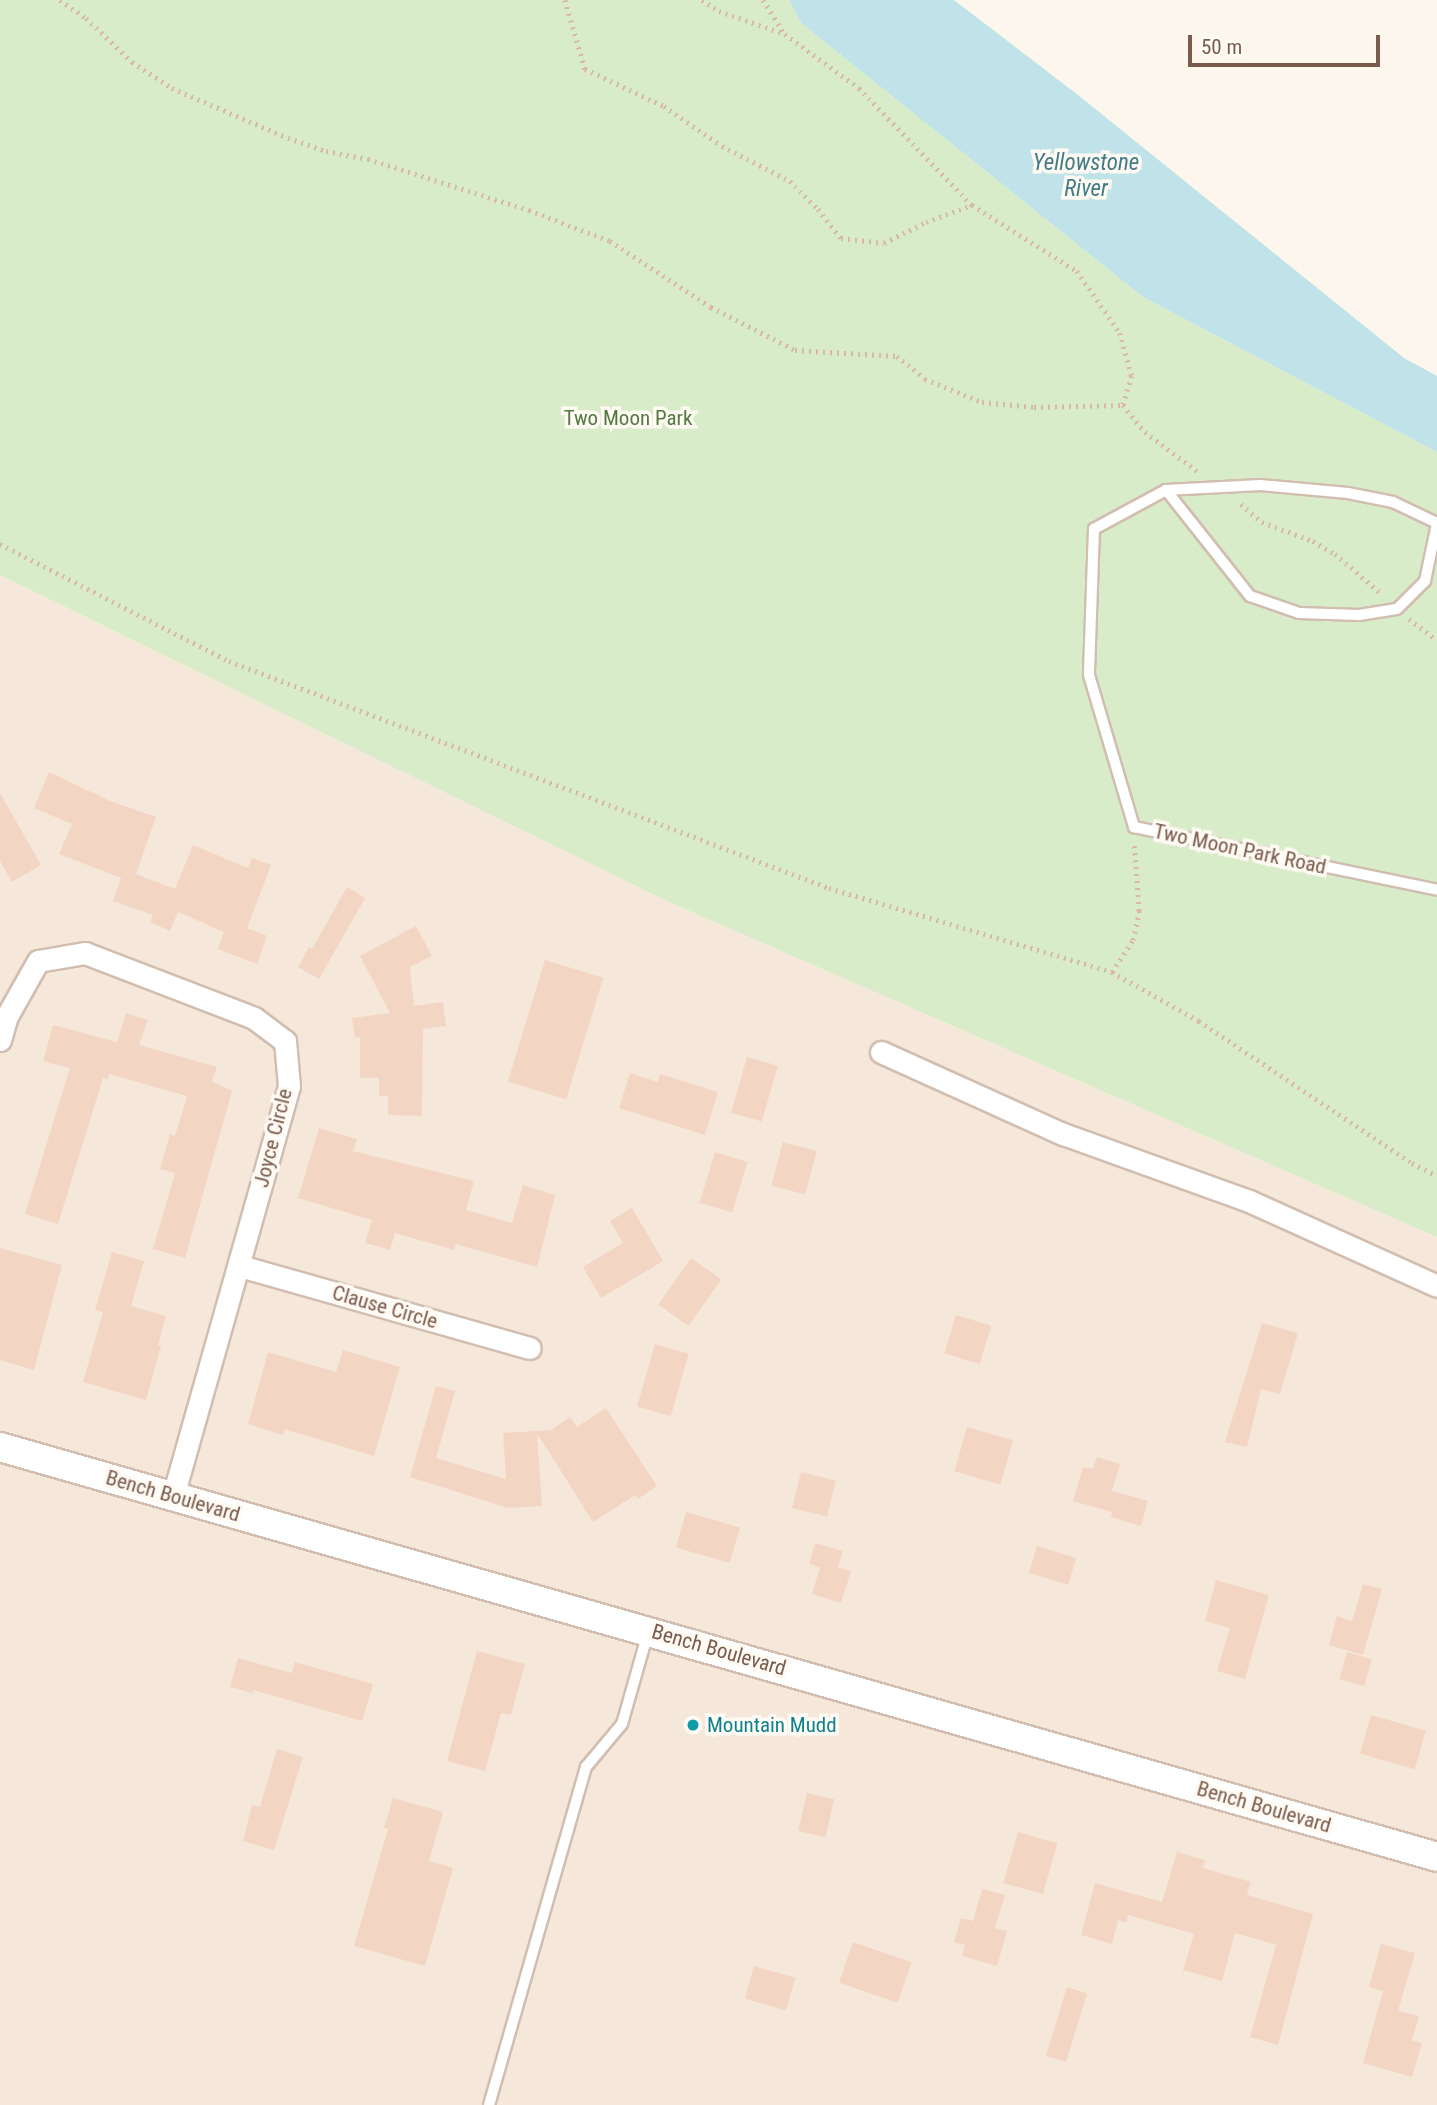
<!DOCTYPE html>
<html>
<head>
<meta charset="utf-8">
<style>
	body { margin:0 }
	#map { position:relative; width:1437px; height:2105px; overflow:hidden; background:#fdf6ec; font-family:"Roboto Condensed",sans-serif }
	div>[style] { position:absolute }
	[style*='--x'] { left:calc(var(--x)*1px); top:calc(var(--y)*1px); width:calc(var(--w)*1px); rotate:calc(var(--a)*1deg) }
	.residential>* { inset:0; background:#f5e8da }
	.green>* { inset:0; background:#d8ecc9 }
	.water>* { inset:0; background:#bfe3e8 }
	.building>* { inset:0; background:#f3d5c3; transform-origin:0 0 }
	.path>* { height:4.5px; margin-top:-2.25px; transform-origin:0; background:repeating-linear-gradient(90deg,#d9b8a5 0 2px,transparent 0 7px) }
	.roads { filter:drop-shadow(2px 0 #d1beb0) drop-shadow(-2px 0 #d1beb0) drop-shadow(0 2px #d1beb0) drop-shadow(0 -2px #d1beb0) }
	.service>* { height:10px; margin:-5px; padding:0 5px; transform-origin:5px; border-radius:5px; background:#fff }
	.minor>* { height:21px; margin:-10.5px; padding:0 10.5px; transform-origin:10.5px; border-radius:10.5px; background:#fff }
	.secondary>* { height:28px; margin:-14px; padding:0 14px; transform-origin:14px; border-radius:14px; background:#fff }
	.dots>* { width:19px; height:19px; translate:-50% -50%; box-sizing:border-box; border:4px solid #fffaf3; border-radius:50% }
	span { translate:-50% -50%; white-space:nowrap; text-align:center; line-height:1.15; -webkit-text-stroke:7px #fffaf3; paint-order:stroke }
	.park-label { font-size:21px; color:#537a41 }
	.street-label { font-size:21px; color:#7a5c4d }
	.culture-label { font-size:21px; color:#0d838f }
	.left { translate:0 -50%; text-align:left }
	.water-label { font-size:23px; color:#437c86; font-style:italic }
	.scale { position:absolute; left:1188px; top:35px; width:192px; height:32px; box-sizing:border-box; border:4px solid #7a5c4d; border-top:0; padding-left:9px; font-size:21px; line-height:24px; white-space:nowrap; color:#7a5c4d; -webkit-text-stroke:5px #fffaf3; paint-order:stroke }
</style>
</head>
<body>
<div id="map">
	<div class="residential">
		<i style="clip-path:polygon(0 575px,671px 903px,1437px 1237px,1437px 2105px,0 2105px)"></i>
	</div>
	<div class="green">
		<i style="clip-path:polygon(0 0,789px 0,801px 23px,1143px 297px,1437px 452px,1437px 1237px,671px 903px,0 575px)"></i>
	</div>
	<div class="water">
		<i style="clip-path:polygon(789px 0,954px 0,1078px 95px,1404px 358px,1437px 376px,1437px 452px,1143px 297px,801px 23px)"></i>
	</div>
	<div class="building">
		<i style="clip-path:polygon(49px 772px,110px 801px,156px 817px,136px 874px,175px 889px,193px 845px,248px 868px,252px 858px,271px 865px,247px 928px,267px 936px,257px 964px,218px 949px,224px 932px,178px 912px,170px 931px,150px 922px,153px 915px,113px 901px,121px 878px,59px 854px,72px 824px,34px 808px)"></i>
		<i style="clip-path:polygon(0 793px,41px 865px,12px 882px,0 861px)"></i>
		<i style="clip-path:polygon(347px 887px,365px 898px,319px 979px,298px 967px,309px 947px,312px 949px)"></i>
		<i style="clip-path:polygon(416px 926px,432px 956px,410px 967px,414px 1006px,443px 1002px,446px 1026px,423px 1029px,422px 1116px,388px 1115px,388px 1096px,379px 1096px,379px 1078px,360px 1078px,360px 1037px,355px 1038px,352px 1018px,390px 1013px,360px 956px)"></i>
		<i style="left:545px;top:960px;width:61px;height:127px;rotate:17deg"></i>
		<i style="clip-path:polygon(126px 1013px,148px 1020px,139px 1045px,217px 1067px,212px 1081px,232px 1091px,185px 1258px,153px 1249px,175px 1173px,160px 1169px,170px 1134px,175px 1136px,187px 1096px,109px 1074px,108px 1079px,103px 1078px,58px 1224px,25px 1214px,70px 1068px,43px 1061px,53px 1025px,117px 1042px)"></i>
		<i style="left:747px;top:1057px;width:32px;height:58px;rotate:16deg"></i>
		<i style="clip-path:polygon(630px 1073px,658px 1082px,660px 1074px,718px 1092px,705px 1135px,619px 1108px)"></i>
		<i style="clip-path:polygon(319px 1128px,357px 1139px,353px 1151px,474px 1181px,466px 1210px,512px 1223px,523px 1185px,555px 1195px,537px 1267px,456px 1244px,454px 1250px,395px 1233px,390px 1250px,365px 1243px,372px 1220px,298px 1198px)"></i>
		<i style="left:783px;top:1142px;width:35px;height:45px;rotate:15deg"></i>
		<i style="left:715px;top:1152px;width:34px;height:53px;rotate:17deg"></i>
		<i style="clip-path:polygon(632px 1208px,663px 1261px,601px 1298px,583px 1267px,623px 1243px,610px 1221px)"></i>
		<i style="clip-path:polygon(0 1248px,62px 1265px,34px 1370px,0 1360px)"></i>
		<i style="clip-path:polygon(112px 1252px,144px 1261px,131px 1306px,166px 1316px,158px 1345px,161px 1346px,146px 1400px,83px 1382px,103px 1312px,95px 1310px)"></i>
		<i style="left:691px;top:1258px;width:37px;height:57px;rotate:35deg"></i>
		<i style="left:956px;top:1315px;width:37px;height:40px;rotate:17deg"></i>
		<i style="clip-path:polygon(1262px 1323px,1298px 1333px,1280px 1394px,1261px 1389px,1247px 1447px,1225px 1442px)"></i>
		<i style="left:655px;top:1344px;width:35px;height:65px;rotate:16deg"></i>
		<i style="clip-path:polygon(343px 1350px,400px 1367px,374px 1456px,284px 1429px,283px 1435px,248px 1424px,268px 1352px,336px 1372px)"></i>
		<i style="clip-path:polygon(436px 1386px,455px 1391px,436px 1458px,506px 1479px,503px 1433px,551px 1430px,570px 1417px,577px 1427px,606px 1408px,657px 1486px,638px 1499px,635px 1495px,593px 1522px,537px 1433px,542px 1506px,508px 1508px,410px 1477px)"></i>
		<i style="left:967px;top:1427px;width:48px;height:46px;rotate:16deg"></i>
		<i style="clip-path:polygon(1097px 1457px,1120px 1464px,1112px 1491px,1148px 1501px,1141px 1526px,1111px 1517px,1112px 1512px,1073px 1501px,1083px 1467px,1093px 1469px)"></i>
		<i style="left:801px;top:1472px;width:36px;height:37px;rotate:14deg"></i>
		<i style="left:686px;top:1512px;width:56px;height:37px;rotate:16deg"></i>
		<i style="clip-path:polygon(815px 1543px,843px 1551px,838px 1567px,851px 1571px,841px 1603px,812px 1594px,820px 1567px,809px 1564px)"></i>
		<i style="left:1037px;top:1546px;width:41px;height:28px;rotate:17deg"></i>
		<i style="clip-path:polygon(1216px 1580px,1269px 1595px,1245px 1679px,1217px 1671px,1230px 1628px,1205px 1621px)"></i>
		<i style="clip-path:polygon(1363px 1584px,1382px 1589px,1363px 1655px,1329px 1645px,1337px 1616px,1352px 1621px)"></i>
		<i style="clip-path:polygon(477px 1651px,525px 1664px,511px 1715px,501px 1713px,485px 1771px,447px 1761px)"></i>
		<i style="left:1347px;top:1652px;width:26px;height:28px;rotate:16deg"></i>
		<i style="clip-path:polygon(238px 1658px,292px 1673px,295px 1662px,373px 1684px,362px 1721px,253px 1690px,252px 1693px,230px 1687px)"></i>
		<i style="left:1371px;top:1715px;width:57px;height:40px;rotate:16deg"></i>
		<i style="clip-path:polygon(277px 1749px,303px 1757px,274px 1850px,243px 1841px,252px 1805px,260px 1807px)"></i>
		<i style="left:807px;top:1793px;width:28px;height:39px;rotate:13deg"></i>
		<i style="clip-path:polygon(393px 1798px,443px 1812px,429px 1861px,453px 1868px,425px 1966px,354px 1946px,388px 1829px,384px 1828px)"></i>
		<i style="left:1018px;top:1832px;width:41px;height:53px;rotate:16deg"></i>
		<i style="clip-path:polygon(1177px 1852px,1205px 1860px,1203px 1868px,1251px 1882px,1247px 1895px,1313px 1914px,1278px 2045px,1250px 2037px,1276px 1945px,1235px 1933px,1222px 1981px,1183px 1970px,1194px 1934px,1128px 1915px,1126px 1923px,1118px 1920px,1112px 1944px,1081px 1935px,1095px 1883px,1162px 1902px)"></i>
		<i style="clip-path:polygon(982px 1889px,1005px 1895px,995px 1928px,1007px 1931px,997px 1966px,962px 1956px,965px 1945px,954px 1942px,961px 1918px,973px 1921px)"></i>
		<i style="left:853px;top:1942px;width:62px;height:43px;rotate:19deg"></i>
		<i style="clip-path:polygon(1381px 1944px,1415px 1953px,1398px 2011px,1419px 2016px,1412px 2040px,1422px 2043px,1412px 2077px,1363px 2063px,1383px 1991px,1369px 1987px)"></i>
		<i style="left:754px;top:1966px;width:43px;height:34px;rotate:16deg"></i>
		<i style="left:1067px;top:1987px;width:21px;height:72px;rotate:17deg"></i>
	</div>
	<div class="path">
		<i style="--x:60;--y:0;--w:32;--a:35"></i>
		<i style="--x:86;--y:18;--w:64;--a:43.7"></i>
		<i style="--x:132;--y:62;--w:48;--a:33"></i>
		<i style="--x:172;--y:88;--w:126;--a:23.3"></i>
		<i style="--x:288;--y:138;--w:40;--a:18.9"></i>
		<i style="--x:326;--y:151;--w:43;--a:10.8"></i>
		<i style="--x:368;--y:159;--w:169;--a:17.6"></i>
		<i style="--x:529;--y:210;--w:87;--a:20.9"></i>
		<i style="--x:610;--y:241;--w:121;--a:33.2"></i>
		<i style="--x:711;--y:307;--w:94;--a:27.1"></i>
		<i style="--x:795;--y:350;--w:102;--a:3.4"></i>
		<i style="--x:897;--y:356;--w:36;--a:39"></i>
		<i style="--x:925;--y:379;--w:61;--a:22"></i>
		<i style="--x:982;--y:402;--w:52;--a:5.5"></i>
		<i style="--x:1034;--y:407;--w:89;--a:-1.3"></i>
		<i style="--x:565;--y:0;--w:72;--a:73.8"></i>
		<i style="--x:585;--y:69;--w:87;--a:25.1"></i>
		<i style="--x:664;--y:106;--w:70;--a:34.6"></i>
		<i style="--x:722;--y:146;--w:76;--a:27.2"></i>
		<i style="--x:790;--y:181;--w:40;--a:45"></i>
		<i style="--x:818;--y:209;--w:37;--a:52"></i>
		<i style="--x:841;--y:238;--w:43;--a:6.6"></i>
		<i style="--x:884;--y:243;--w:47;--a:-26.6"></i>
		<i style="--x:926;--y:222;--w:49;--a:-20.3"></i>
		<i style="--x:702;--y:0;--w:20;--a:33"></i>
		<i style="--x:719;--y:11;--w:70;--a:19.2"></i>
		<i style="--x:763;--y:0;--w:40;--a:57.1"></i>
		<i style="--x:785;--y:34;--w:92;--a:36.1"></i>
		<i style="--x:859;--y:88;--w:163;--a:46"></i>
		<i style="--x:972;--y:205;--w:124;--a:32.2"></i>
		<i style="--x:1077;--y:271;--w:75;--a:55.3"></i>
		<i style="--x:1120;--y:333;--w:45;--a:74.4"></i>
		<i style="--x:1132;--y:376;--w:30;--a:107"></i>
		<i style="--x:1123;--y:405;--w:35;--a:51"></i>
		<i style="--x:1145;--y:432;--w:65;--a:36.9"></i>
		<i style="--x:1241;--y:504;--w:28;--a:41"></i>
		<i style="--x:1262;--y:522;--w:54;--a:20.4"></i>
		<i style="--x:1313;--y:541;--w:26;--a:31"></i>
		<i style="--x:1335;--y:554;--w:62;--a:40.4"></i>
		<i style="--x:0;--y:544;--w:257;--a:27.1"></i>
		<i style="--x:229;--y:661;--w:642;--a:20.72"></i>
		<i style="--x:829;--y:888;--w:295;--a:16.5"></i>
		<i style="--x:1112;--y:972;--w:100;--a:29.4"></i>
		<i style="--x:1199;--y:1021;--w:256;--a:33.7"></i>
		<i style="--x:1412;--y:1163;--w:28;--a:27"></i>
		<i style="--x:1409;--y:619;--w:35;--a:37"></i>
		<i style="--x:1112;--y:972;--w:38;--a:-57"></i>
		<i style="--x:1133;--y:940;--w:30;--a:-78"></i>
		<i style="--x:1139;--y:911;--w:67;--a:-94.3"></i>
	</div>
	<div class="roads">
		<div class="service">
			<i style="--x:1166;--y:490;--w:135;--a:51.6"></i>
			<i style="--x:1250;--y:596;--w:52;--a:19.1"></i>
			<i style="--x:1299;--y:613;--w:60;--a:1.9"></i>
			<i style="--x:1359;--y:615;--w:38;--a:-9"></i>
			<i style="--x:1397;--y:609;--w:40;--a:-45"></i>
			<i style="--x:1425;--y:581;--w:58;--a:-78.1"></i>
			<i style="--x:1437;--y:523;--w:49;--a:-154.5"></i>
			<i style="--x:1393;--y:502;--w:46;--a:-168.7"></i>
			<i style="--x:1348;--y:493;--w:88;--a:-174.8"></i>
			<i style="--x:1260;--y:485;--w:94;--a:177"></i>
			<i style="--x:1166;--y:490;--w:82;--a:151.6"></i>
			<i style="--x:1094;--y:529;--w:146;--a:92"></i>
			<i style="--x:1089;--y:675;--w:159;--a:73.5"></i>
			<i style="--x:1134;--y:827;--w:309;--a:11.7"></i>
			<i style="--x:489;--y:2105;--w:352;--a:-74"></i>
			<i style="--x:586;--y:1767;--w:56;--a:-50.1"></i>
			<i style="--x:622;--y:1724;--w:95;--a:-74.1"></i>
		</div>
		<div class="minor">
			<i style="--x:0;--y:1040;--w:25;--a:-74"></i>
			<i style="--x:7;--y:1016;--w:63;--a:-60.6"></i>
			<i style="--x:38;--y:961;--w:48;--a:-9.7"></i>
			<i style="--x:85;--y:953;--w:181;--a:21"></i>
			<i style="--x:254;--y:1018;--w:39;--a:37"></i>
			<i style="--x:285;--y:1041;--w:45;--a:84.9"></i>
			<i style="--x:289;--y:1086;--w:426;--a:105.8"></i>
			<i style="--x:881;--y:1052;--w:200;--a:24.3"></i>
			<i style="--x:1063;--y:1134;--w:198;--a:19.8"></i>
			<i style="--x:1249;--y:1201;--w:206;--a:24.3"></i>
			<i style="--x:240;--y:1266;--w:301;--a:15.8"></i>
		</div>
		<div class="secondary">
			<i style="--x:0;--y:1447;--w:1494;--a:15.92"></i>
		</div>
	</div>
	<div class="dots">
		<i style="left:693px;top:1725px;background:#0f9aa8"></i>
	</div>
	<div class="park-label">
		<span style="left:628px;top:418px">Two Moon Park</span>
	</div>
	<div class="street-label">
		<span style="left:1240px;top:849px;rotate:12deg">Two Moon Park Road</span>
		<span style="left:273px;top:1138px;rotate:-76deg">Joyce Circle</span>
		<span style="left:385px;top:1307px;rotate:16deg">Clause Circle</span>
		<span style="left:173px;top:1496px;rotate:16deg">Bench Boulevard</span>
		<span style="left:719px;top:1650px;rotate:16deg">Bench Boulevard</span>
		<span style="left:1264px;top:1807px;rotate:16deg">Bench Boulevard</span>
	</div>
	<div class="culture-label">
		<span class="left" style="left:707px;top:1725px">Mountain Mudd</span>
	</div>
	<div class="water-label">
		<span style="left:1086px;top:176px">Yellowstone<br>River</span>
	</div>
	<div class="scale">50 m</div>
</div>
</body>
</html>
